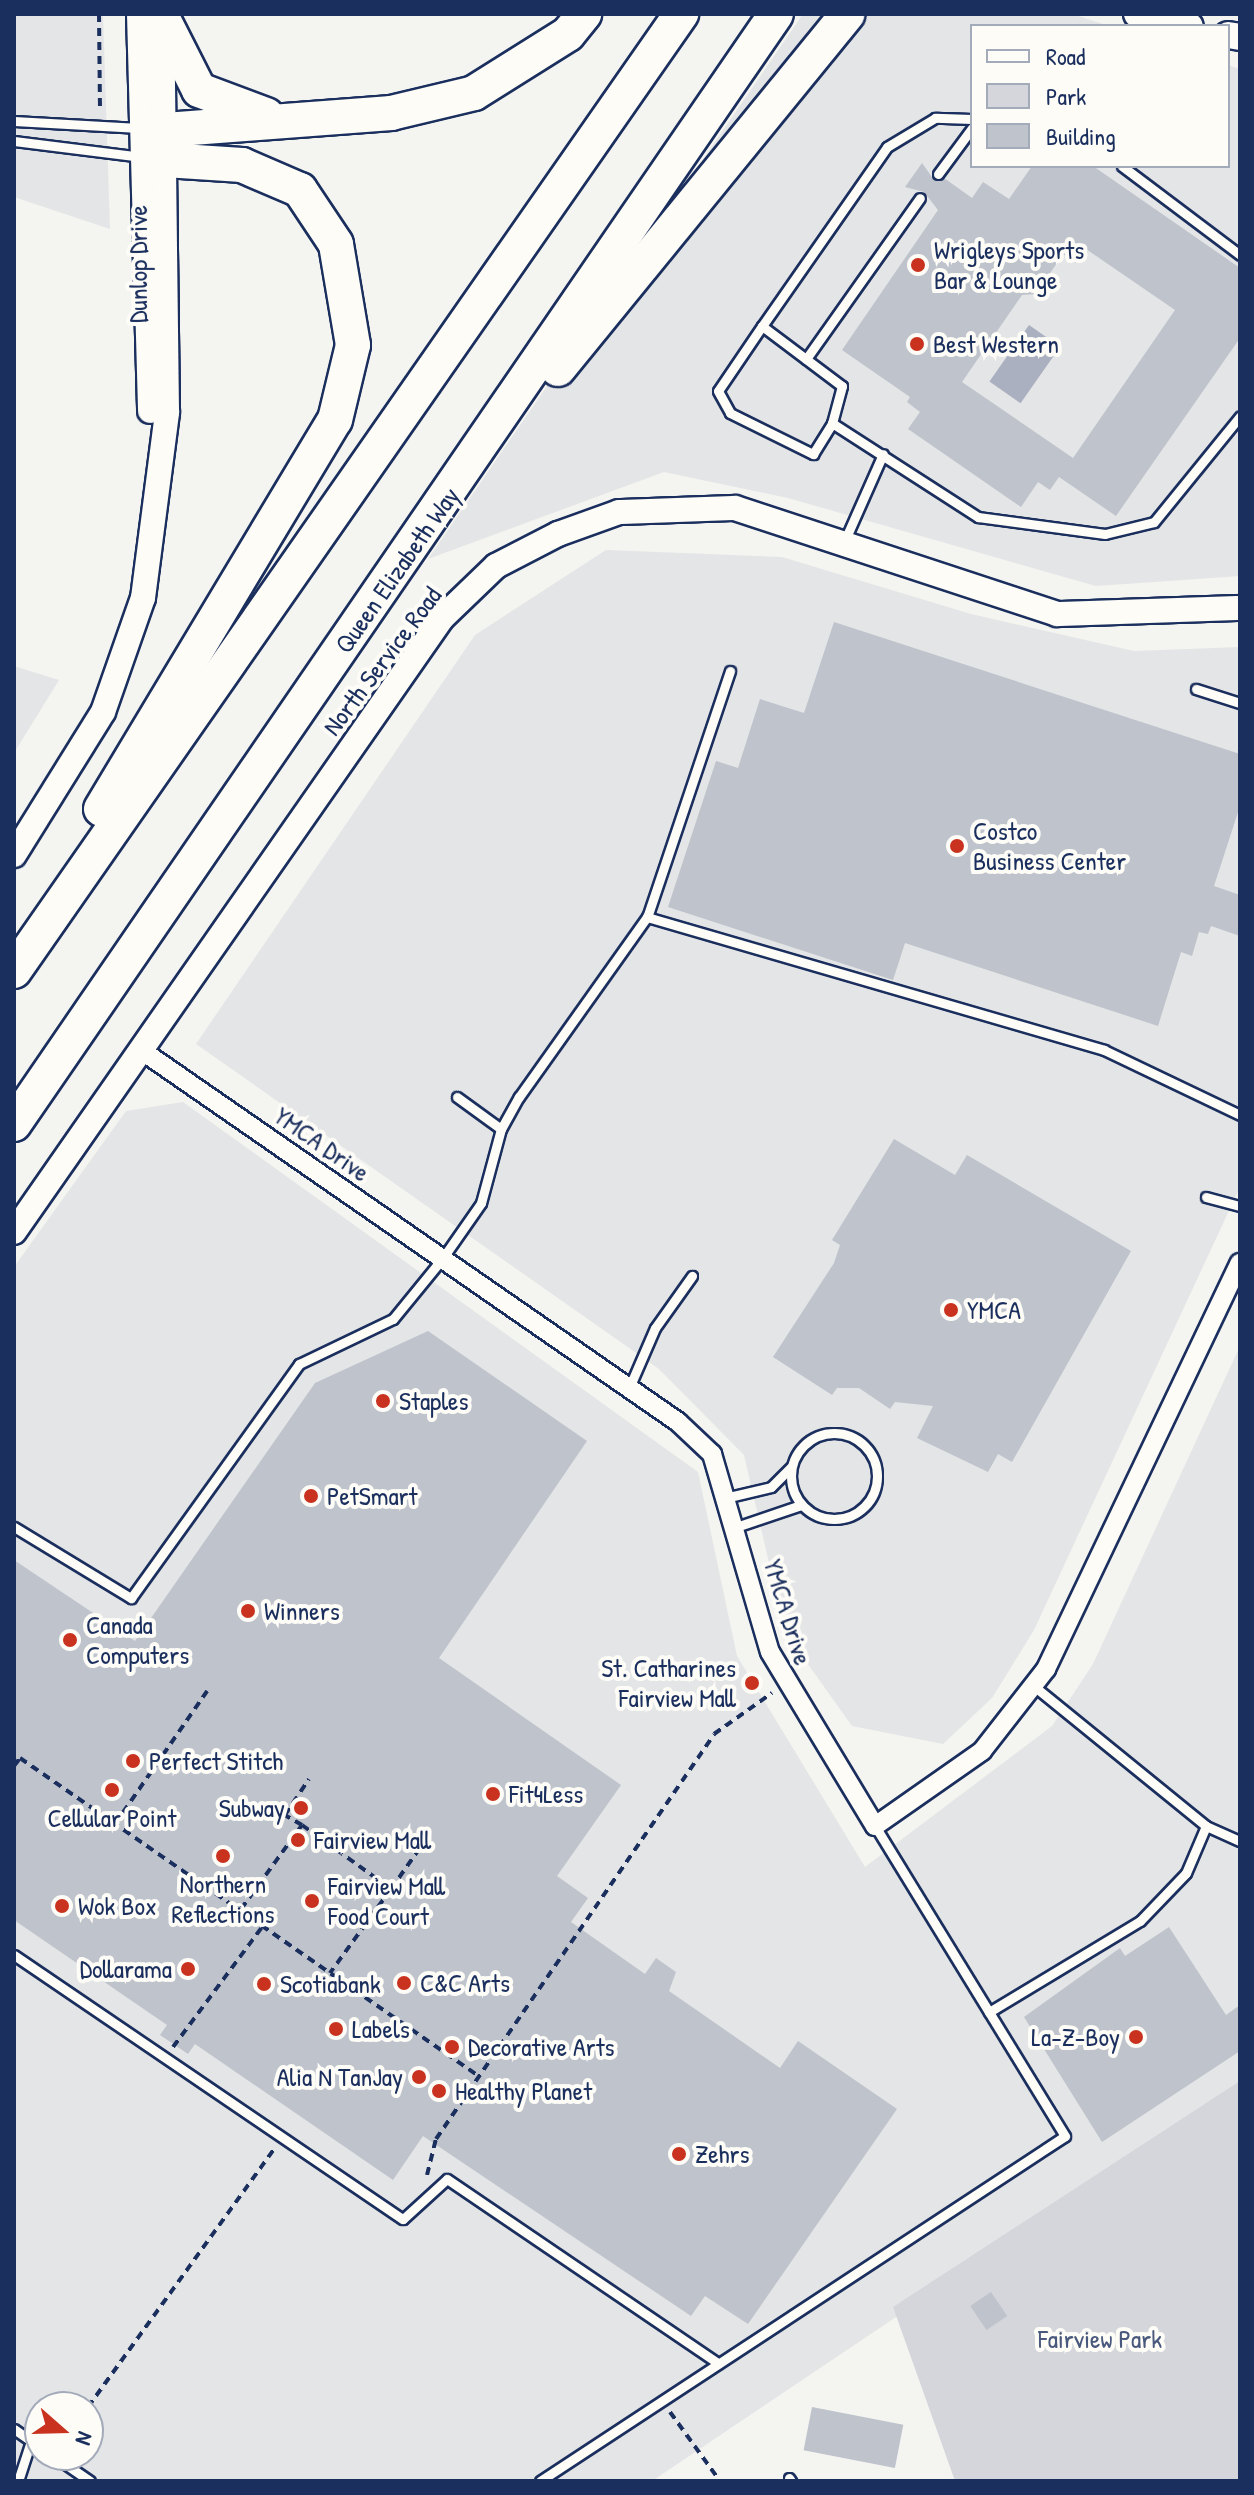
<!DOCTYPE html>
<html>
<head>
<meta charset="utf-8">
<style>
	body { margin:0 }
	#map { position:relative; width:1254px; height:2495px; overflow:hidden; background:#f4f4f1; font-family:"Patrick Hand",sans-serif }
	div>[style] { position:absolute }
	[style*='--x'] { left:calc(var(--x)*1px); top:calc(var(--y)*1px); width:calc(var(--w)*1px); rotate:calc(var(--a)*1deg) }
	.built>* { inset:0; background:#e4e5e6 }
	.green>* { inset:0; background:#d4d6db }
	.water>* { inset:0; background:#aab0bf; transform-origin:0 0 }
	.building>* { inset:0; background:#bfc3cc; transform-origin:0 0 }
	.path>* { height:4px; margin-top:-2px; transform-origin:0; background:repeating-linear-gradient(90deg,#1b2f5e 0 8px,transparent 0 14px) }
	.roads { filter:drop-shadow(2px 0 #1b2f5e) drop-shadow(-2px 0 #1b2f5e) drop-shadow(0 2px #1b2f5e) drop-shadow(0 -2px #1b2f5e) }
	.service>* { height:9px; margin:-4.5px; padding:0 4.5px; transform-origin:4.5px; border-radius:4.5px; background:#fdfcf7 }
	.service>.ring { margin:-4.5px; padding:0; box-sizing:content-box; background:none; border:9px solid #fdfcf7; border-radius:50% }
	.minor>* { height:18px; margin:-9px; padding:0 9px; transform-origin:9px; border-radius:9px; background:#fdfcf7 }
	.tertiary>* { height:24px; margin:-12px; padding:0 12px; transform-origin:12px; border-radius:12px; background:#fdfcf7 }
	.secondary>* { height:26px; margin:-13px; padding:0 13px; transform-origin:13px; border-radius:13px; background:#fdfcf7 }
	.motorway>* { height:34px; margin:-17px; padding:0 17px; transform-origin:17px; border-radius:17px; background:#fdfcf7 }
	.dots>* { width:22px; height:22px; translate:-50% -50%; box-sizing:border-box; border:4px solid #fdfcf7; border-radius:50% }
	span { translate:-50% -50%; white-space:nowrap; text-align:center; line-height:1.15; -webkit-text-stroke:8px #fdfcf7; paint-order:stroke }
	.poi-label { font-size:26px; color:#1b2f5e }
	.left { translate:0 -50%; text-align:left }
	.right { translate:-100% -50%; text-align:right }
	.street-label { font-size:26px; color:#1b2f5e }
	.park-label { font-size:26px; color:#49597d }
	.frame { position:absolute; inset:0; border:16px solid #1b2f5e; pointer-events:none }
	.legend { position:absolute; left:970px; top:24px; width:260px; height:144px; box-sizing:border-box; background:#fdfcf7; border:2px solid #a3aaba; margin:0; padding:10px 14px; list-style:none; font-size:24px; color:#1b2f5e }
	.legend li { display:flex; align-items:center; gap:16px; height:40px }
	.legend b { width:40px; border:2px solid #a3aaba }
	.north { position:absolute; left:24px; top:2391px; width:80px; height:80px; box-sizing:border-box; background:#fdfcf7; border:2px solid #a3aaba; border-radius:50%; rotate:110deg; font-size:22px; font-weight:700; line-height:32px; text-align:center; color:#1b2f5e }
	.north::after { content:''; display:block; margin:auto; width:28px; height:36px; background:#c8321e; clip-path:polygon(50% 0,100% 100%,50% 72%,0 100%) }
</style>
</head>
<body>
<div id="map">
	<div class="built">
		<i style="clip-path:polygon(14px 14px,103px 14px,110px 229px,14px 197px)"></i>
		<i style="clip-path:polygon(803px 14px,1072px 14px,1109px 26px,972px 26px,972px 166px,1228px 166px,1228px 65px,1240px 69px,1240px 576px,1096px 586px,788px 498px,664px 472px,428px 559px)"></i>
		<i style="clip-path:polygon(606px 550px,782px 557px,971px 614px,1134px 651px,1240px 647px,1240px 1187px,1034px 1630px,992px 1698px,943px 1744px,852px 1726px,785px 1632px,744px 1455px,659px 1369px,196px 1044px,475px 635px)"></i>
		<i style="clip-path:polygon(14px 666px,59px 680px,14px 753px)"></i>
		<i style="clip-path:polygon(evenodd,183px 1102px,698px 1472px,737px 1656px,865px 1867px,1052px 1726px,1093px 1664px,1240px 1346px,1240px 2086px,652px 2481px,14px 2481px,14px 1267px,126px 1111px,183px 1102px,40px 2407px,88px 2407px,88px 2455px,40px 2455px,40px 2407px)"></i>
	</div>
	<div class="green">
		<i style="clip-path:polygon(1240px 2081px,1240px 2481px,955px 2481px,893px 2307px)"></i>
	</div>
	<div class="water">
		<i style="left:1029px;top:325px;width:38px;height:69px;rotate:35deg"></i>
	</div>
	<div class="building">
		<i style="clip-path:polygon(evenodd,922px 163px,934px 180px,944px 178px,972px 198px,983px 182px,1009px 199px,1032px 166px,1093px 166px,1240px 268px,1240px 338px,1116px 516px,1059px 477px,1050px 490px,1038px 482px,1021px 507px,908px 429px,920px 412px,907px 402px,910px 397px,842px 350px,938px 210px,924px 192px,905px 187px,922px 163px,1086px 249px,1175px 310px,1073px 458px,962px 382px,1022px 295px,1036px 294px,1063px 254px,1076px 263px,1086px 249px)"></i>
		<i style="clip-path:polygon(834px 622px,1240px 754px,1240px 806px,1214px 886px,1240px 895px,1240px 936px,1211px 926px,1208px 934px,1199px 932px,1192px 956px,1181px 952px,1158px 1026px,905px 943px,893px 980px,668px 907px,716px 761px,738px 768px,760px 699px,804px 713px)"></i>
		<i style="clip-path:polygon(894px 1139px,955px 1175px,967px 1155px,1131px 1251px,1012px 1462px,998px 1454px,988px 1472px,917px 1438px,933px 1406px,895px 1402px,890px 1409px,859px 1388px,837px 1388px,832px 1395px,773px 1357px,834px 1263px,840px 1245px,832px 1240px)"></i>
		<i style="clip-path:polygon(428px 1331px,587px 1441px,439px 1658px,621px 1785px,557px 1876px,588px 1898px,571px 1922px,645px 1974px,656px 1958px,676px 1972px,669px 1991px,780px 2068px,798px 2041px,897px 2109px,748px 2324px,705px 2296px,691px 2316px,423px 2136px,393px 2180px,195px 2044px,188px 2054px,160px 2035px,167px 2025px,14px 1920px,14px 1560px,135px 1641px,315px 1383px)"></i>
		<i style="clip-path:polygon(1169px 1927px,1226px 2015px,1240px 2005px,1240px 2051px,1102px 2142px,1024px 2017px,1120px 1948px,1125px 1956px)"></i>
		<i style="left:991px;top:2292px;width:29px;height:25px;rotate:56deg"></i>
		<i style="left:812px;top:2407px;width:93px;height:44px;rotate:11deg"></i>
	</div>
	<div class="path">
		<i style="--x:99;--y:14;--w:96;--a:89.4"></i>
		<i style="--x:14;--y:1766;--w:10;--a:-53"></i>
		<i style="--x:20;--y:1758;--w:560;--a:34.74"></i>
		<i style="--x:115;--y:1824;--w:162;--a:-55.3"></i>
		<i style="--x:302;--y:1825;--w:20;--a:-150"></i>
		<i style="--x:285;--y:1815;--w:43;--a:-56.3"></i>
		<i style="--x:391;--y:1889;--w:57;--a:-54.9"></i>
		<i style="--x:241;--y:1909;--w:104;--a:-54"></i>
		<i style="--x:302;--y:1825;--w:110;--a:35.7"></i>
		<i style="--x:391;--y:1889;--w:104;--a:126"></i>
		<i style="--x:173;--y:2047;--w:149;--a:-53.4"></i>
		<i style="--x:427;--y:2175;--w:37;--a:-76"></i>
		<i style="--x:436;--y:2139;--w:491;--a:-55.5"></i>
		<i style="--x:714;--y:1734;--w:71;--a:-35.3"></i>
		<i style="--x:88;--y:2407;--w:318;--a:-54.2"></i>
		<i style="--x:670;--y:2412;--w:85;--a:54.1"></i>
	</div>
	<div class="roads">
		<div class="service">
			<i style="--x:972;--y:119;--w:37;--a:-178"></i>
			<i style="--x:935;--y:118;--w:56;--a:148.9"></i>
			<i style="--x:887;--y:147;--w:218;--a:124.9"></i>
			<i style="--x:762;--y:326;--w:100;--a:36.9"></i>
			<i style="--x:842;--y:386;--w:38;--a:105"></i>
			<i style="--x:832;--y:423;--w:174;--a:32.8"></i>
			<i style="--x:978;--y:517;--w:128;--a:7.6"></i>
			<i style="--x:1105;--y:534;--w:50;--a:-13.8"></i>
			<i style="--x:1154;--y:522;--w:136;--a:-50.9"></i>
			<i style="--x:14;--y:121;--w:125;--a:3.2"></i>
			<i style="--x:14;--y:141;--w:129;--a:7.1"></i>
			<i style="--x:1122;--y:166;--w:148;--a:37"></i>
			<i style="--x:938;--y:174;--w:57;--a:-53.5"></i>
			<i style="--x:762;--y:326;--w:78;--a:124.1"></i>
			<i style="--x:718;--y:391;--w:25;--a:61"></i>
			<i style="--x:730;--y:413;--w:93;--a:26.3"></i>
			<i style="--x:813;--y:454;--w:36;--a:-58"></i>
			<i style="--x:806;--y:359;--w:197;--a:-54.7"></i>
			<i style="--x:844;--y:542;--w:96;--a:-66.1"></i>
			<i style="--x:730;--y:671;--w:260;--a:108.6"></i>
			<i style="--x:647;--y:917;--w:476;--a:16.2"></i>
			<i style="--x:1104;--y:1050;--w:151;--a:25.5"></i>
			<i style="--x:1196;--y:689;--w:46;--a:17.7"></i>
			<i style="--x:457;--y:1097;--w:54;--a:36"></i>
			<i style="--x:1206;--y:1197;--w:35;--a:15"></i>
			<i style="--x:629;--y:1388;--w:65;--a:-66.6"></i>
			<i style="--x:655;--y:1328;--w:64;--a:-54.6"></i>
			<i class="ring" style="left:791px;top:1433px;width:77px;height:77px"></i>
			<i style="--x:729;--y:1497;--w:43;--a:-13.4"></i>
			<i style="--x:771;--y:1487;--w:28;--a:-45"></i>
			<i style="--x:14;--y:1527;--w:137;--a:31.3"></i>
			<i style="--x:131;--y:1598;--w:288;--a:-54.3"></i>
			<i style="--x:299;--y:1364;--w:104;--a:-25.6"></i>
			<i style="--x:393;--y:1319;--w:77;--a:-50.8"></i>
			<i style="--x:442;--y:1259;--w:68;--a:-55.1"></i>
			<i style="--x:481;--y:1203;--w:77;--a:-74.9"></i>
			<i style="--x:501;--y:1129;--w:37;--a:-61"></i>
			<i style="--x:519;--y:1097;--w:221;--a:-54.6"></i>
			<i style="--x:736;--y:1527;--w:69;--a:-18.7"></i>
			<i style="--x:1035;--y:1687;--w:220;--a:39.1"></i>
			<i style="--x:1206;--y:1826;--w:37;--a:24"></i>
			<i style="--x:14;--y:1955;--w:470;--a:34.2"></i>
			<i style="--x:403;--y:2219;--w:59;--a:-42.3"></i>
			<i style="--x:447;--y:2179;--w:328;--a:34.2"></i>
			<i style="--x:989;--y:2012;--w:176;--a:-31.1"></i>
			<i style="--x:1140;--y:1921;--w:66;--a:-46.2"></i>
			<i style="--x:1186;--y:1873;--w:51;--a:-66.9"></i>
			<i style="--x:14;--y:2429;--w:32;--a:35"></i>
			<i style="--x:52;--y:2455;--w:46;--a:34.4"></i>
			<i style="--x:789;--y:2478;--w:4;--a:56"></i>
			<i style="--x:18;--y:2481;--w:42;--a:-72"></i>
			<i style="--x:540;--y:2481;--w:628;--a:-33.31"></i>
			<i style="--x:1065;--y:2136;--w:364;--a:-121.5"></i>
		</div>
		<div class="minor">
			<i style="--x:141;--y:1050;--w:653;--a:34.71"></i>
			<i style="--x:678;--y:1422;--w:47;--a:43.3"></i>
			<i style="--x:712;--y:1454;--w:206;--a:73.7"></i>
			<i style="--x:770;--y:1652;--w:203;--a:58.9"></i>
			<i style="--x:875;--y:1826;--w:131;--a:-35"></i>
			<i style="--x:982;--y:1751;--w:104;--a:-52"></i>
			<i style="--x:1046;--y:1669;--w:450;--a:-64.5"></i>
		</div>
		<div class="tertiary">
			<i style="--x:139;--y:14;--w:397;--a:88.4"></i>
			<i style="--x:14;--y:855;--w:168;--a:-58.1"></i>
			<i style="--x:103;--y:712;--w:121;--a:-70.7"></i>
			<i style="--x:143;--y:598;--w:188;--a:-82.6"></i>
			<i style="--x:167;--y:412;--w:388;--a:-90.7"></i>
			<i style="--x:14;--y:1232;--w:748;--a:-55.12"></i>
			<i style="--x:442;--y:618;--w:75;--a:-43.9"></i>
			<i style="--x:496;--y:566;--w:70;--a:-27.3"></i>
			<i style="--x:558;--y:534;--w:65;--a:-19.8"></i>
			<i style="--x:619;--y:512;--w:116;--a:-2"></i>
			<i style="--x:735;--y:508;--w:339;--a:18.2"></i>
			<i style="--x:1057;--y:614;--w:183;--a:-1.9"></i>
		</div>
		<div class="secondary">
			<i style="--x:1137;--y:14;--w:54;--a:12.8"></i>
			<i style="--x:1228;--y:35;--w:12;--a:9"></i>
		</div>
		<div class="motorway">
			<i style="--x:161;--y:15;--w:84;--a:63.1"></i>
			<i style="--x:199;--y:90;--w:72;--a:20.5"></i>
			<i style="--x:165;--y:130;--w:227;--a:-4.3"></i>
			<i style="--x:391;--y:113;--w:85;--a:-13.5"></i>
			<i style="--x:474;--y:93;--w:111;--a:-32.1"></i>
			<i style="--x:568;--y:34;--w:26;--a:-51"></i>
			<i style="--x:558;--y:369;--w:458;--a:-50.8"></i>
			<i style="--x:101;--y:809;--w:454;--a:-59"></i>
			<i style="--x:335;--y:420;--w:77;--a:-76.5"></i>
			<i style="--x:353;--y:345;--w:102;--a:-99.6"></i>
			<i style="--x:336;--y:244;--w:65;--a:-123.7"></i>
			<i style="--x:300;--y:190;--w:63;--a:-156.7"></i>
			<i style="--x:242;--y:165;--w:77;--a:-176.3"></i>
			<i style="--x:14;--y:971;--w:1167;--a:-55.12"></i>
			<i style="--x:14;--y:1124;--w:1346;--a:-55.53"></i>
		</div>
	</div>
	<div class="dots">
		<i style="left:918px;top:265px;background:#c8321e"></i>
		<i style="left:917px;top:344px;background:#c8321e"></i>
		<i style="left:957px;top:846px;background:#c8321e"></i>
		<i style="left:951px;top:1310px;background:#c8321e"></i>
		<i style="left:383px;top:1401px;background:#c8321e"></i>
		<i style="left:311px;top:1496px;background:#c8321e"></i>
		<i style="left:248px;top:1611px;background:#c8321e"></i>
		<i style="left:70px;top:1640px;background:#c8321e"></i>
		<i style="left:752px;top:1683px;background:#c8321e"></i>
		<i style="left:133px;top:1761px;background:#c8321e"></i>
		<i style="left:112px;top:1790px;background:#c8321e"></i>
		<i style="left:493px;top:1794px;background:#c8321e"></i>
		<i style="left:301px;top:1808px;background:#c8321e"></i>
		<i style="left:298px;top:1840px;background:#c8321e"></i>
		<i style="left:223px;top:1856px;background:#c8321e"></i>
		<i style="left:312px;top:1901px;background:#c8321e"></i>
		<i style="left:62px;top:1906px;background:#c8321e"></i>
		<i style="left:188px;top:1969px;background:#c8321e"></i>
		<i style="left:404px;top:1983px;background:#c8321e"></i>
		<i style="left:264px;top:1984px;background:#c8321e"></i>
		<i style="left:336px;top:2029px;background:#c8321e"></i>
		<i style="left:1136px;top:2037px;background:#c8321e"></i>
		<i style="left:452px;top:2047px;background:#c8321e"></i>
		<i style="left:419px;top:2077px;background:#c8321e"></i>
		<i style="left:439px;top:2091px;background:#c8321e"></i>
		<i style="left:679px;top:2154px;background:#c8321e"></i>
	</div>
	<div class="poi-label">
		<span class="left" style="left:934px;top:265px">Wrigleys Sports<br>Bar &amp; Lounge</span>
		<span class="left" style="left:933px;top:344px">Best Western</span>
		<span class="left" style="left:973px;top:846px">Costco<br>Business Center</span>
		<span class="left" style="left:967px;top:1310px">YMCA</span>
		<span class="left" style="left:399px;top:1401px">Staples</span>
		<span class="left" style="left:327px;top:1496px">PetSmart</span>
		<span class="left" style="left:264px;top:1611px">Winners</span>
		<span class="left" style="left:86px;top:1640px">Canada<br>Computers</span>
		<span class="right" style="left:736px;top:1683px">St. Catharines<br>Fairview Mall</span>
		<span class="left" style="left:149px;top:1761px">Perfect Stitch</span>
		<span class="left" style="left:509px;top:1794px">Fit4Less</span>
		<span class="right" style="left:285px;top:1808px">Subway</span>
		<span style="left:112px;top:1818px">Cellular Point</span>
		<span class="left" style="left:314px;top:1840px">Fairview Mall</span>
		<span style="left:223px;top:1899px">Northern<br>Reflections</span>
		<span class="left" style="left:328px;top:1901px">Fairview Mall<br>Food Court</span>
		<span class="left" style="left:78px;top:1906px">Wok Box</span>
		<span class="right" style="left:172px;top:1969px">Dollarama</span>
		<span class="left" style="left:420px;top:1983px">C&amp;C Arts</span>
		<span class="left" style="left:280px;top:1984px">Scotiabank</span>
		<span class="left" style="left:352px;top:2029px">Labels</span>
		<span class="right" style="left:1120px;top:2037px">La-Z-Boy</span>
		<span class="left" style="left:468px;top:2047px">Decorative Arts</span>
		<span class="right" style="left:403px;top:2077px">Alia N TanJay</span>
		<span class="left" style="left:455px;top:2091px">Healthy Planet</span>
		<span class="left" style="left:695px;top:2154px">Zehrs</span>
	</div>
	<div class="street-label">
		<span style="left:138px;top:264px;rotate:-90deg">Dunlop Drive</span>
		<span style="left:397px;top:570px;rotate:-55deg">Queen Elizabeth Way</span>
		<span style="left:382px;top:661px;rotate:-53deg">North Service Road</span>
		<span style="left:322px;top:1144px;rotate:35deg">YMCA Drive</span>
		<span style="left:788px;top:1612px;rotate:73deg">YMCA Drive</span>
	</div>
	<div class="park-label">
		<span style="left:1100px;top:2339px">Fairview Park</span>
	</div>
	<div class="frame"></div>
	<ul class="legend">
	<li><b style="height:10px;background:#fdfcf7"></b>Road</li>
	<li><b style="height:22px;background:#d4d6db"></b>Park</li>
	<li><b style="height:22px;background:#bfc3cc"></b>Building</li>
	</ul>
	<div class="north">N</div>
</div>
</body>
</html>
